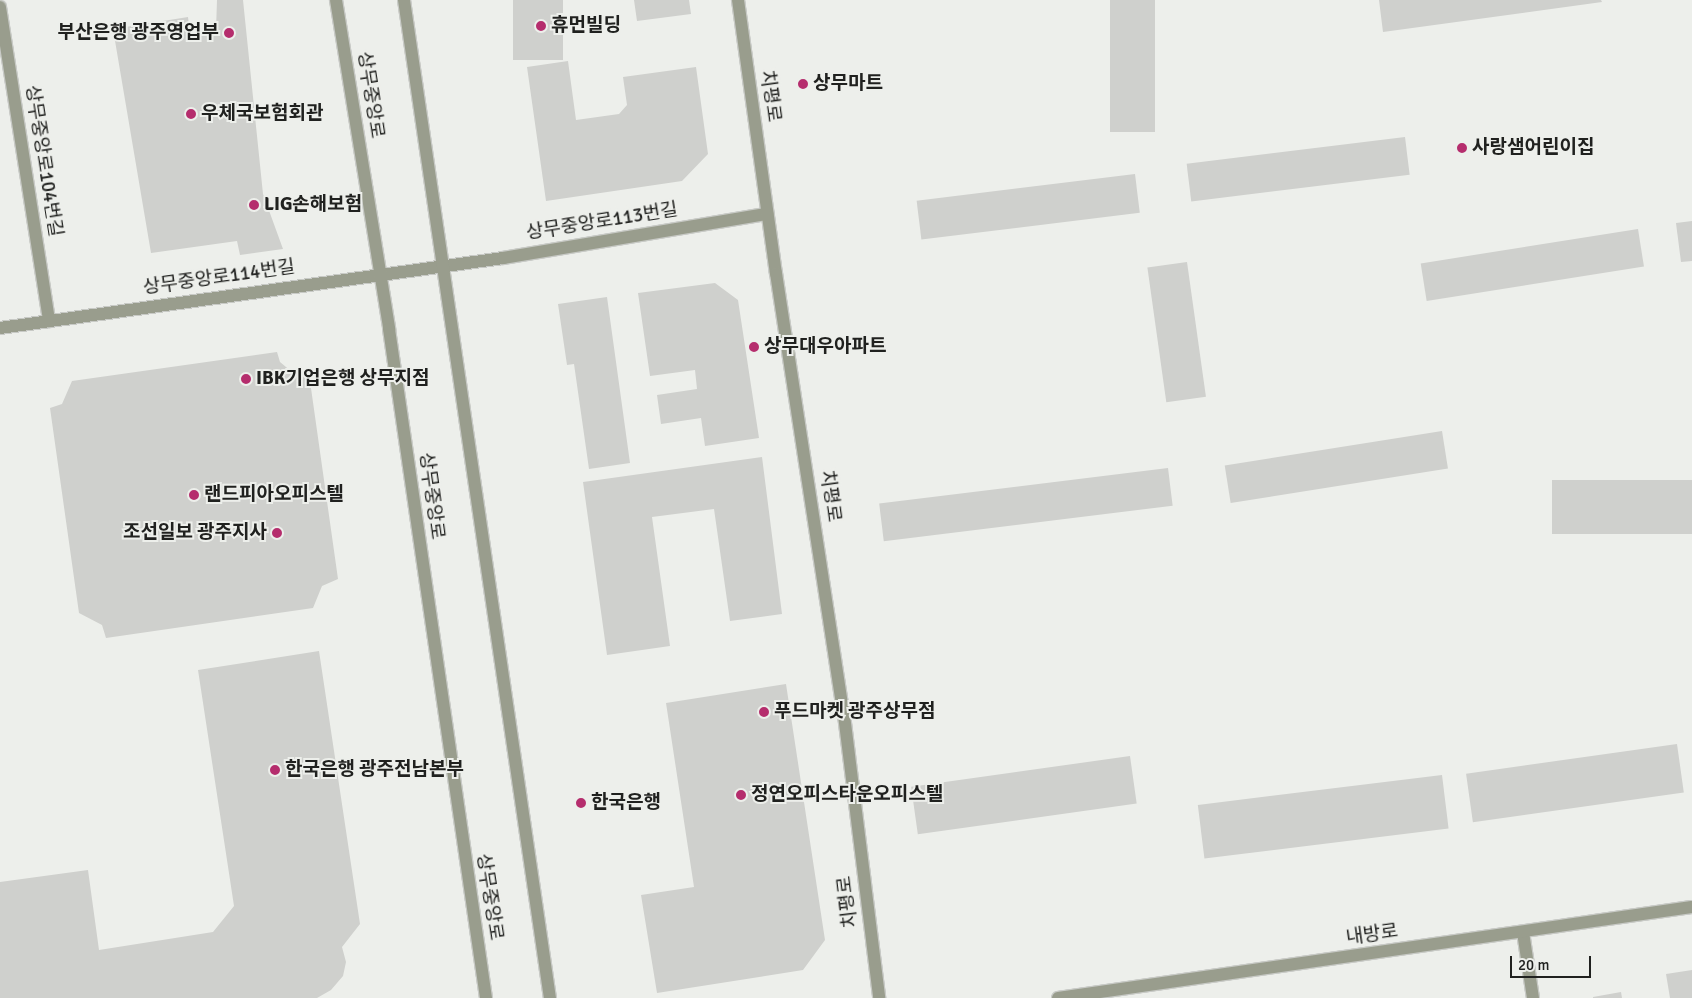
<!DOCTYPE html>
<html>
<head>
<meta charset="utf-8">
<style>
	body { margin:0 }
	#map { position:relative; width:1692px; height:998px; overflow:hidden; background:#edefeb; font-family:Signika,"Noto Sans KR",sans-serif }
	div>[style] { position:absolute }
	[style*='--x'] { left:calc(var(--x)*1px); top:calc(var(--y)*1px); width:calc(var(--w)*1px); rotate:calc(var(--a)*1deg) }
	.building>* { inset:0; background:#cfd0cd; transform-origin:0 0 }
	.roads { filter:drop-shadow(1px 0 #c8cac6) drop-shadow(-1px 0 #c8cac6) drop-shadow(0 1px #c8cac6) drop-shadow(0 -1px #c8cac6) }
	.minor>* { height:12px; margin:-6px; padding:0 6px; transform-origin:6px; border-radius:6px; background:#999d8d }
	.tertiary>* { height:12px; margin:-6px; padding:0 6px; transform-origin:6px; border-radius:6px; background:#999d8d }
	.dots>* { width:14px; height:14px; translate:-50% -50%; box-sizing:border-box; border:2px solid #edefeb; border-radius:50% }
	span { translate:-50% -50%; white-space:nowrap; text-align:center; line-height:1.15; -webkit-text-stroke:4px #edefeb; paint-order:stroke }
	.poi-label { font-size:19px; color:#20211f; font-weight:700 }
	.left { translate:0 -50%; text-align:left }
	.right { translate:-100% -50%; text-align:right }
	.street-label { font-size:19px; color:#20211f }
	.scale { position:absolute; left:1510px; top:956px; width:81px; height:22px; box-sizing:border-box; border:2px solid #20211f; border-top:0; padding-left:6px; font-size:15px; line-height:18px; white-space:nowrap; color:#20211f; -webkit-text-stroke:4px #edefeb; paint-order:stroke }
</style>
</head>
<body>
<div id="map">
	<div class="building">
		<i style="clip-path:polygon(217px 0,243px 0,263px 194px,283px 249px,240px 255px,237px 241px,151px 253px,113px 29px,188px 17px,190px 34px,216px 30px)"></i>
		<i style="left:513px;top:0;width:50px;height:60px"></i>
		<i style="clip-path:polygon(634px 0,689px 0,691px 14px,637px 21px)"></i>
		<i style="left:1110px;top:0;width:45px;height:132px"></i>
		<i style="clip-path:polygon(1379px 0,1601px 0,1602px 2px,1383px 32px)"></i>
		<i style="clip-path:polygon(568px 61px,576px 120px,619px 114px,627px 105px,623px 77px,696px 67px,708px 154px,682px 181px,546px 201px,527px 67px)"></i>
		<i style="left:1405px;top:137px;width:38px;height:220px;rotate:83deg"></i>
		<i style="left:1135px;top:174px;width:39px;height:220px;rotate:83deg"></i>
		<i style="clip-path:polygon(1692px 221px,1692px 261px,1681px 262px,1676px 223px)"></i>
		<i style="left:1638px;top:229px;width:38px;height:220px;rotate:81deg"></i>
		<i style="left:1187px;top:262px;width:136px;height:40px;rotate:82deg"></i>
		<i style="clip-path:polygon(715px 283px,738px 300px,759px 438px,705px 446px,701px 418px,661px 424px,657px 395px,697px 389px,695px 370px,650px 376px,638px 293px)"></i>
		<i style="clip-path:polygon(607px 297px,630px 463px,589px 469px,574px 364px,567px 365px,558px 304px)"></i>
		<i style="clip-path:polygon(277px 352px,280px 362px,292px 372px,309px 374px,338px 579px,322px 586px,313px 608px,106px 638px,102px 625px,79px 613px,50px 408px,62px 404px,72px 381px)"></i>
		<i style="left:1442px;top:431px;width:38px;height:220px;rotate:81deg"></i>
		<i style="clip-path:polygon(762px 457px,782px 614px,730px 621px,714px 509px,652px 517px,670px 646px,607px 655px,583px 482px)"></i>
		<i style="left:1168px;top:468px;width:38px;height:291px;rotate:83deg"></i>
		<i style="left:1692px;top:480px;width:54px;height:140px;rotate:90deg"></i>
		<i style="clip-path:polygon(319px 651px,360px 924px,342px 947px,346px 962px,343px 976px,331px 990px,317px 998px,0 998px,0 882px,88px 870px,99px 950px,213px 932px,234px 906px,198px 670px)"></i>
		<i style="clip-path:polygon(786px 684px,825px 940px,803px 970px,657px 993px,641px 895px,694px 887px,666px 703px)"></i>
		<i style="left:1677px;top:744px;width:49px;height:213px;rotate:82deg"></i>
		<i style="left:1130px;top:756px;width:48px;height:221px;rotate:82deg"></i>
		<i style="left:1442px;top:775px;width:54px;height:246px;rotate:83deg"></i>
		<i style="clip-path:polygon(1692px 970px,1692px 998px,1670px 998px,1666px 974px)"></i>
		<i style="clip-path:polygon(1621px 992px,1622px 998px,1593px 998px,1593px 997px)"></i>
	</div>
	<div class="roads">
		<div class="minor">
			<i style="--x:0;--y:7;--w:318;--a:81.1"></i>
			<i style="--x:0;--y:328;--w:508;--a:-7.92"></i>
			<i style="--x:503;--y:258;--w:268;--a:-9.5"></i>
		</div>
		<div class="tertiary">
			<i style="--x:336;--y:0;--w:333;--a:80.8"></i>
			<i style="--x:389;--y:329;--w:676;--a:81.75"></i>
			<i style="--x:404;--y:0;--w:1009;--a:81.68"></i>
			<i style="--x:738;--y:0;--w:276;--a:82.1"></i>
			<i style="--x:776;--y:273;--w:447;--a:81.3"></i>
			<i style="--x:844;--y:715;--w:285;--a:82.9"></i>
			<i style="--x:1523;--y:932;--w:67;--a:81.4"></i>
			<i style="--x:1058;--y:998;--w:640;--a:-8.17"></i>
		</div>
	</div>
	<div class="dots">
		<i style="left:541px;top:26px;background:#b52d6d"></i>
		<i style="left:229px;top:33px;background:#b52d6d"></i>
		<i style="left:803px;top:84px;background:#b52d6d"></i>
		<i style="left:191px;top:114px;background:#b52d6d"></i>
		<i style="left:1462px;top:148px;background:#b52d6d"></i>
		<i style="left:254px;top:205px;background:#b52d6d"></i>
		<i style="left:754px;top:347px;background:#b52d6d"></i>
		<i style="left:246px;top:379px;background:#b52d6d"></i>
		<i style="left:194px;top:495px;background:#b52d6d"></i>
		<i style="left:277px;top:533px;background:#b52d6d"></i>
		<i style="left:764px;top:712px;background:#b52d6d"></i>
		<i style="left:275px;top:770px;background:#b52d6d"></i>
		<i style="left:741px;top:795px;background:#b52d6d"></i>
		<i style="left:581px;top:803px;background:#b52d6d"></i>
	</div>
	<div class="poi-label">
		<span class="left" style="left:551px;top:26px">휴먼빌딩</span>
		<span class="right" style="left:219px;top:33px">부산은행 광주영업부</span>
		<span class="left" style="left:813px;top:84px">상무마트</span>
		<span class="left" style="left:201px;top:114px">우체국보험회관</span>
		<span class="left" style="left:1472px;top:148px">사랑샘어린이집</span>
		<span class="left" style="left:264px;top:205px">LIG손해보험</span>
		<span class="left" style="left:764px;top:347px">상무대우아파트</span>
		<span class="left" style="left:256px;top:379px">IBK기업은행 상무지점</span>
		<span class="left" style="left:204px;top:495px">랜드피아오피스텔</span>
		<span class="right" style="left:267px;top:533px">조선일보 광주지사</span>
		<span class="left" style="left:774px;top:712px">푸드마켓 광주상무점</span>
		<span class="left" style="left:285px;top:770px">한국은행 광주전남본부</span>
		<span class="left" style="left:751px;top:795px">정연오피스타운오피스텔</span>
		<span class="left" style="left:591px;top:803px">한국은행</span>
	</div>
	<div class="street-label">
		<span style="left:370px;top:95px;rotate:81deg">상무중앙로</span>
		<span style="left:770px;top:96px;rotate:82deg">치평로</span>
		<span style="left:43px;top:161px;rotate:81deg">상무중앙로104번길</span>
		<span style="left:602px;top:222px;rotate:-9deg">상무중앙로113번길</span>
		<span style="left:219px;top:278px;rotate:-8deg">상무중앙로114번길</span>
		<span style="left:431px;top:496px;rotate:82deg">상무중앙로</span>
		<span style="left:830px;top:496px;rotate:82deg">치평로</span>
		<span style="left:489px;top:897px;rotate:81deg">상무중앙로</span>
		<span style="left:848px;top:902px;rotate:-97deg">치평로</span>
		<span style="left:1372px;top:935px;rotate:-8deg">내방로</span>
	</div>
	<div class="scale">20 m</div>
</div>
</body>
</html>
